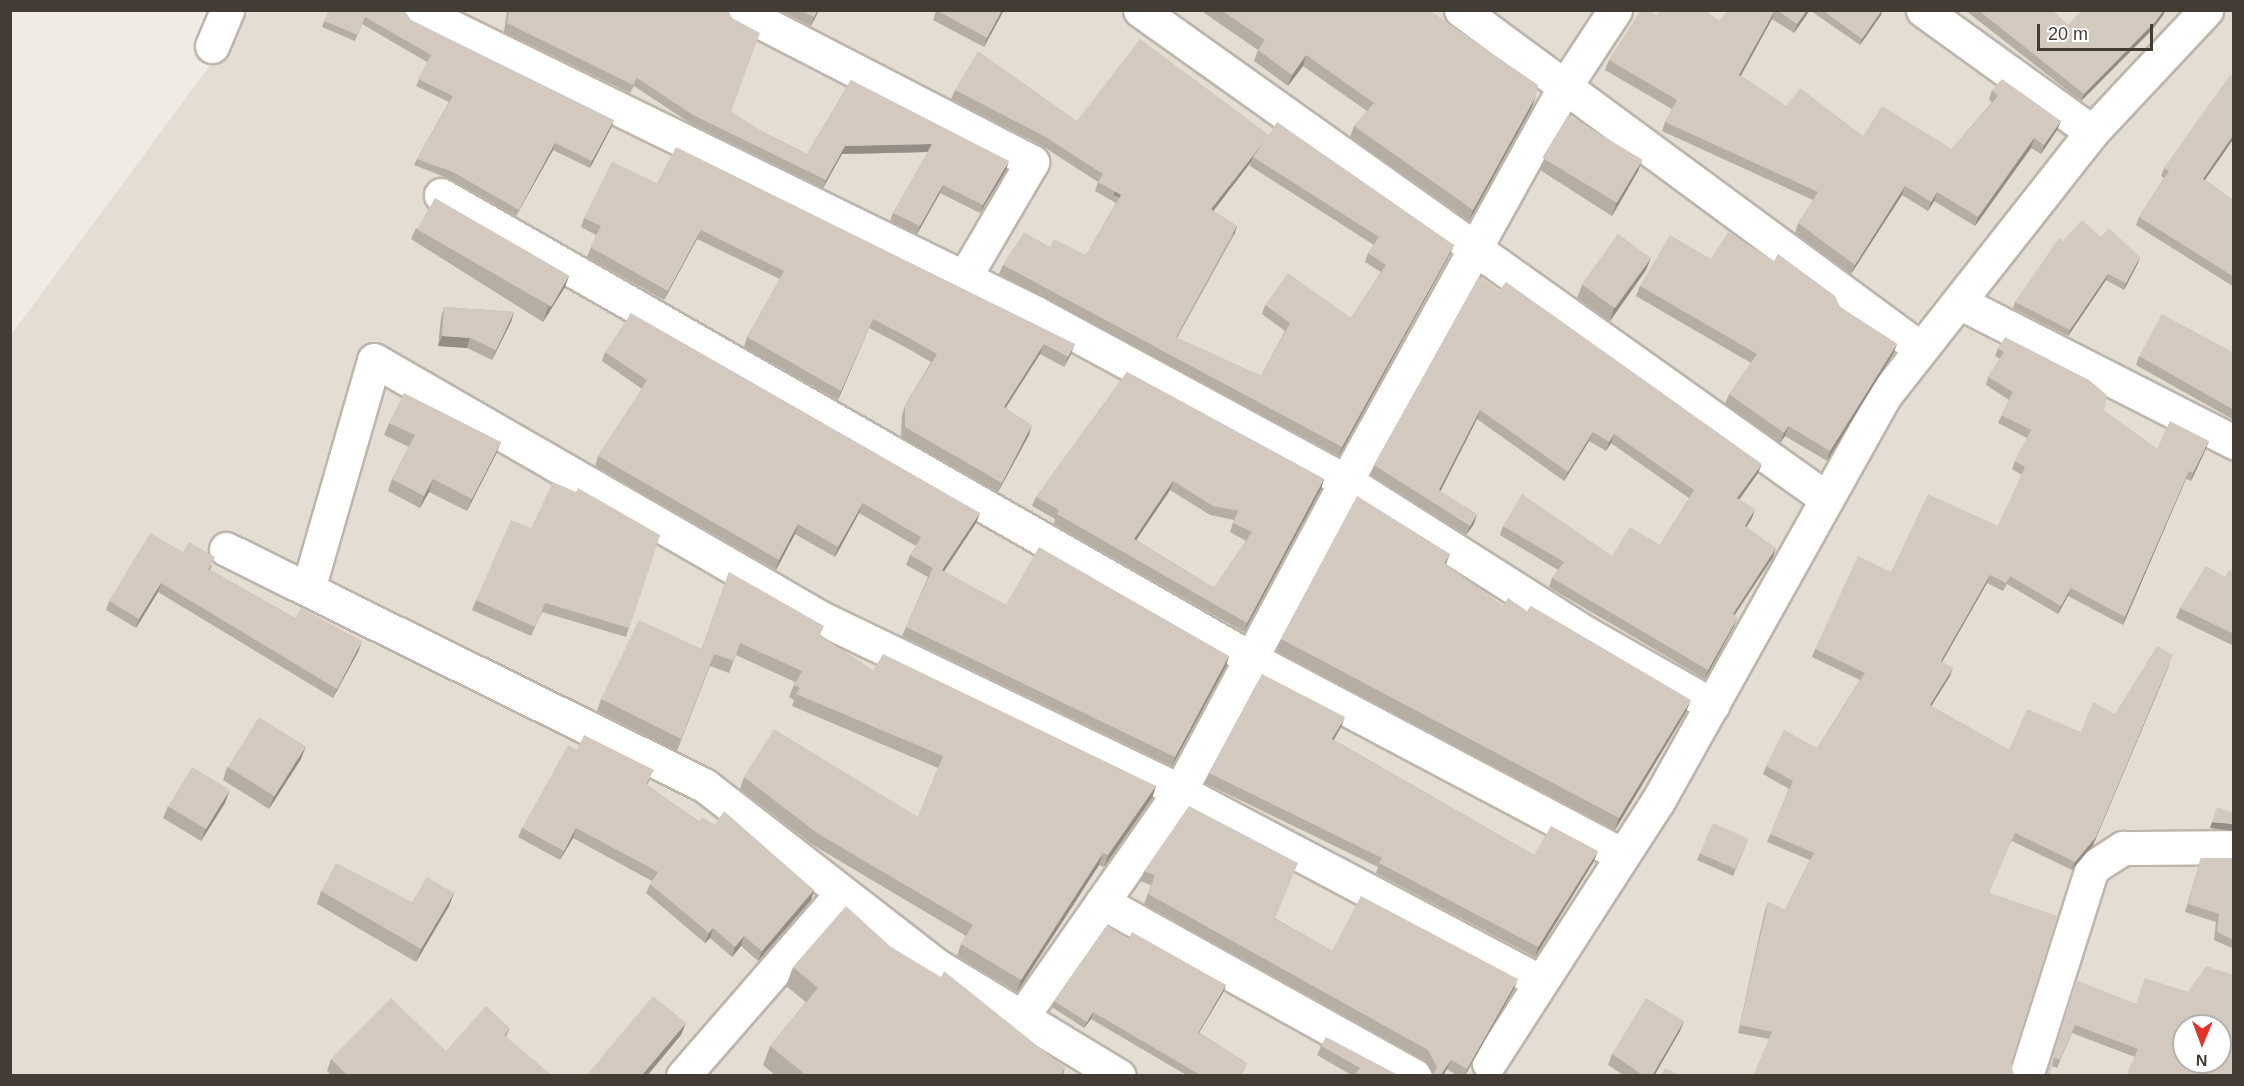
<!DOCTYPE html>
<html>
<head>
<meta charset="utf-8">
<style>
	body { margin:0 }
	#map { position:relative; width:2244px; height:1086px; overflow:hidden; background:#f0ece5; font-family:Arial,sans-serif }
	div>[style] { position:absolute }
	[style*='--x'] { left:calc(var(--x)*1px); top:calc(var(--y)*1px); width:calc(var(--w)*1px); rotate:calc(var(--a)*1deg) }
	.residential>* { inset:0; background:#e4ddd3 }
	.roads { filter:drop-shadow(2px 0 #beb5ab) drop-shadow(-2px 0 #beb5ab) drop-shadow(0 2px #beb5ab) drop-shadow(0 -2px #beb5ab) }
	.street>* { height:33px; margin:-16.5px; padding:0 16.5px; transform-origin:16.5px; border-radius:16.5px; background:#fff }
	.wall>* { inset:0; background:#b6ada3 }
	.shaded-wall>* { inset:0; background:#948d85; transform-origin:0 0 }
	.building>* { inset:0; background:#d4c9be; transform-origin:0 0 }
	span { translate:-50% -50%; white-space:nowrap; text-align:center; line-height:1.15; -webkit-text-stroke:4.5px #fff; paint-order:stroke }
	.frame { position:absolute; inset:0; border:12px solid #423c35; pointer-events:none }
	.north { position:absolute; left:2172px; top:1014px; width:60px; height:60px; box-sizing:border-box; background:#fff; border:2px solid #b3b1ae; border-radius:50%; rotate:181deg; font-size:16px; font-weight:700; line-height:24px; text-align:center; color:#423c35 }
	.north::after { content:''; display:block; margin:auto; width:21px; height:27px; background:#e43228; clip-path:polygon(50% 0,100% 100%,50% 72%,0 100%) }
	.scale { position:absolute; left:2037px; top:24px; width:116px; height:27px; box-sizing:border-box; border:3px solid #423c35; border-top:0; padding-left:8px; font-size:18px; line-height:21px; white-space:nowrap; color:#423c35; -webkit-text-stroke:4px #fff; paint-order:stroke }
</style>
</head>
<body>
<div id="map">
	<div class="residential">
		<i style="clip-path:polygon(evenodd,250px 11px,2233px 11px,2233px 1075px,11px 1076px,11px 335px,250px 11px,2184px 1026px,2220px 1026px,2220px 1062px,2184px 1062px,2184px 1026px)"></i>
	</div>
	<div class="roads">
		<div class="street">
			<i style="--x:417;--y:10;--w:689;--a:26.08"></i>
			<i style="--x:1036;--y:313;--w:353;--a:28.5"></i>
			<i style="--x:1346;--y:481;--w:352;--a:118.2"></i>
			<i style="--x:1180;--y:791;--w:276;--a:125"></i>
			<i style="--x:738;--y:10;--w:331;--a:27.3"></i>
			<i style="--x:1032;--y:162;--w:134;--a:120.4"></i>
			<i style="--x:1140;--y:10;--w:843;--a:35.44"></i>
			<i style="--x:1461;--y:10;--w:571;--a:36.39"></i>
			<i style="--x:1615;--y:10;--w:91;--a:123.3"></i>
			<i style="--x:1565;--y:86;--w:452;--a:119"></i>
			<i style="--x:1346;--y:481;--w:288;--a:32.4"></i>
			<i style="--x:1589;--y:635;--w:142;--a:29.6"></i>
			<i style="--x:1923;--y:10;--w:208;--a:35.8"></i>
			<i style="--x:212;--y:46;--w:39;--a:-67"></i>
			<i style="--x:441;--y:195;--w:937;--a:29.77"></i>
			<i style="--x:1254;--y:660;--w:417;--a:27.9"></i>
			<i style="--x:1959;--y:302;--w:309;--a:27"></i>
			<i style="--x:226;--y:549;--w:533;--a:26.28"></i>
			<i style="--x:704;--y:785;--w:297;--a:37.8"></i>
			<i style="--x:939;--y:967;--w:210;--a:31.2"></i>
			<i style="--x:308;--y:589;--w:238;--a:-73.9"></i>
			<i style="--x:374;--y:360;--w:516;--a:29.99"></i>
			<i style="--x:821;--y:618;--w:399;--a:25.7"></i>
			<i style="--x:1180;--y:791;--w:408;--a:27.9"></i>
			<i style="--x:1102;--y:902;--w:358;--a:29.1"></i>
			<i style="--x:1489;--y:1063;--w:312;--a:-57.2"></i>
			<i style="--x:1658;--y:801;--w:465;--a:-60.8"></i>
			<i style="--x:1885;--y:395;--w:335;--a:-51.8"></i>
			<i style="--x:2092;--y:132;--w:167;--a:-46.9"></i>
			<i style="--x:683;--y:1076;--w:241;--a:-49"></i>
			<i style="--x:2026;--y:1076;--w:218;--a:-72.4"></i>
			<i style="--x:2092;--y:868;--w:37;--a:-33"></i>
			<i style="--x:2123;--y:848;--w:111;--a:-0.5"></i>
		</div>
	</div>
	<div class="wall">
		<i style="clip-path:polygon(329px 10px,411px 20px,612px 126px,590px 168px,553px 150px,516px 216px,450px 179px,414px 165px,417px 159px,449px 102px,416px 86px,427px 62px,362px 24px,355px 41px,322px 27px)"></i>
		<i style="clip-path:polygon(507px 10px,728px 10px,731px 112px,763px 132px,807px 154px,851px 80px,1006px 170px,980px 213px,940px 193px,917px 234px,890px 221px,893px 213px,928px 152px,842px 154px,823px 188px,690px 123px,634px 86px,630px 93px,504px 32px)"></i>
		<i style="clip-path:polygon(780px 10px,819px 10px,811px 26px)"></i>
		<i style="clip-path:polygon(1004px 10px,984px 47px,933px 20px,936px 11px)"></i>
		<i style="clip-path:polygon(1200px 10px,1429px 10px,1532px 107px,1469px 221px,1350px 137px,1354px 126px,1367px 111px,1303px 66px,1288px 86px,1254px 61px,1258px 50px)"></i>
		<i style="clip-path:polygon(1728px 10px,1810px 10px,1794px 33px,1772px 19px,1741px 76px,1786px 106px,1863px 136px,1952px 149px,1992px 102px,1989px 99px,1992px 90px,2061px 121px,2057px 130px,2041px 154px,2031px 148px,1975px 226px,1934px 201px,1928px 211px,1902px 195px,1851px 274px,1795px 233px,1798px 223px,1813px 200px,1662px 131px,1665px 122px,1672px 109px,1605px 70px,1609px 60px,1657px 15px,1720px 21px)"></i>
		<i style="clip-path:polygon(1812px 10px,1883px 10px,1881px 15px,1860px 45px,1811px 11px)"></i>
		<i style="clip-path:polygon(1965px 10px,2051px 10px,2068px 25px,2164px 14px,2152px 30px,2081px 101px)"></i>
		<i style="clip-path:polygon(2234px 78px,2234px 138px,2205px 180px,2234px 201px,2234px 287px,2136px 225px,2139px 217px,2164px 178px,2161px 176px,2164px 168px)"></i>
		<i style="clip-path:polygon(evenodd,955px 90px,1077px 121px,1269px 135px,1454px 245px,1450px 254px,1339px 456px,999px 274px,1003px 265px,1050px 247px,1086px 255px,1116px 203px,1095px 191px,1098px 182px,1041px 145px,951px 99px,955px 90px,1251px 162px,1250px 166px,1374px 245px,1368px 253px,1365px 262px,1381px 272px,1351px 318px,1265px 305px,1262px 314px,1285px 331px,1261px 376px,1177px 338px,1234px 235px,1237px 226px,1213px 211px,1251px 162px)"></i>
		<i style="clip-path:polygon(1544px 159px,1642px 160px,1638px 171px,1612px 216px,1540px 170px)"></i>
		<i style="clip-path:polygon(657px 183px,1071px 354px,1064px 367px,1040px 354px,1006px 408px,1029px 435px,998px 492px,901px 437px,902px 415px,905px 405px,931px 362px,905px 347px,869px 328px,838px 400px,744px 347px,747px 337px,780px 279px,697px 239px,664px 300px,587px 257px,596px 235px,581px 227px,584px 218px)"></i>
		<i style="clip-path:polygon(416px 228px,569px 276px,565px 287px,543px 322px,411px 239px)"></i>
		<i style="clip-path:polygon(2101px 237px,2138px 263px,2124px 290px,2106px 280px,2068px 336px,2013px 308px,2015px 302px,2063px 241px)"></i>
		<i style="clip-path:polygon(1711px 259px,1840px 307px,1897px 344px,1893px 354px,1827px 461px,1785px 436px,1780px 443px,1725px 404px,1729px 394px,1751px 363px,1636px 296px,1640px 286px)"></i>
		<i style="clip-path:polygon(1646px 270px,1610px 321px,1577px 298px,1582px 285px)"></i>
		<i style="clip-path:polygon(1479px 277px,1758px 473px,1739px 500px,1752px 518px,1746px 528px,1773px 557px,1735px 615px,1734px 626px,1705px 679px,1549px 587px,1552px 578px,1558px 570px,1500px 535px,1503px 526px,1612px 556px,1660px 545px,1689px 498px,1611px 443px,1606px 451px,1589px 441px,1564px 481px,1477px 419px,1440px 491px,1474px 524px,1466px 535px,1371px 475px,1374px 465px)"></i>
		<i style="clip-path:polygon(444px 307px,514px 312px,511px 322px,492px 360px,467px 348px,438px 346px,441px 317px)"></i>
		<i style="clip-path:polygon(1998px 348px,2104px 411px,2157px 449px,2209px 441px,2191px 481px,2186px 479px,2123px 625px,2068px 596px,2058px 614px,2007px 584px,2003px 591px,1987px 583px,1942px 662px,1950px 676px,1931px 706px,2009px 750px,2081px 732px,2115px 714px,2170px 663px,2093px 845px,2072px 870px,2012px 841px,1769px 1039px,1738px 1033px,1765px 910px,1768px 902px,1785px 910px,1810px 860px,1767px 842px,1789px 789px,1763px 774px,1766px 766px,1817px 748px,1860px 680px,1812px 657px,1815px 649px,1891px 572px,1998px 526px,2022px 475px,2012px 469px,2015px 461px,2027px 438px,1998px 423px,2009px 400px,1986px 385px,1988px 377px,2000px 359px,1995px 356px)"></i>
		<i style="clip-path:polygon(605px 352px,980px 513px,976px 523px,944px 572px,1006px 605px,1229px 656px,1226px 666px,1172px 766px,902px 636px,928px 577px,906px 565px,910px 555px,916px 546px,859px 513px,835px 557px,795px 534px,776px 570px,595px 466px,598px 456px,642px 389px,602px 361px)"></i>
		<i style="clip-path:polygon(2234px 353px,2234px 420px,2136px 365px,2139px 356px)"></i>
		<i style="clip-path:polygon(evenodd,1127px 372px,1324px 479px,1321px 489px,1244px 632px,1054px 524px,1055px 519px,1032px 506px,1036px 497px,1127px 372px,1170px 490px,1210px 515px,1234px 520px,1230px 532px,1246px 541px,1214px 588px,1136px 540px,1170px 490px)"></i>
		<i style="clip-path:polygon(389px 423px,501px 442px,496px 454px,467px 511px,429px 492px,420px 508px,388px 491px,392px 479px,409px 447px,384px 435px)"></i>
		<i style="clip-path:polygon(531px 528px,660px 535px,626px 637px,542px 612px,531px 636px,472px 610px,476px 600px)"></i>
		<i style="clip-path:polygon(183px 552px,212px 566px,210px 570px,295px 618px,359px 650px,333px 698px,158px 592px,136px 628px,106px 610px,109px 601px)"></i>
		<i style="clip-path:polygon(1450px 554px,1446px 565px,1503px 606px,1527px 611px,1686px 712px,1615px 830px,1276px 651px,1281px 639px)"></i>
		<i style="clip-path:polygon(729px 572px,873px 671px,1156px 786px,1152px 798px,1104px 867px,1099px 865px,1017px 992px,957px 956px,961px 944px,966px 936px,813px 845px,740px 789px,744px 777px,918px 817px,938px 768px,792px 706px,794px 700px,789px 697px,795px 682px,736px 655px,729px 673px,710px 666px,677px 751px,597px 711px,601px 699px,702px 648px)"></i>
		<i style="clip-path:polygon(2234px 572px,2234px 646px,2176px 618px,2180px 608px)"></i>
		<i style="clip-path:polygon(1341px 727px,1334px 740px,1534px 855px,1594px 861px,1535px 957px,1376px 873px,1378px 867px,1205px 783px,1209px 773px)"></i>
		<i style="clip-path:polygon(577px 750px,650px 779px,647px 785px,811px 900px,758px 961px,741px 946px,732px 957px,710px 938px,705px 943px,646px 893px,650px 884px,652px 881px,573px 838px,560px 860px,518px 837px,522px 828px)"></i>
		<i style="clip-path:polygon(301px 759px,269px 809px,223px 780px,227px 767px)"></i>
		<i style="clip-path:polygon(225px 803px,201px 841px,163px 818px,168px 806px)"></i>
		<i style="clip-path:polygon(1746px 845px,1733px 876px,1697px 860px,1700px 853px)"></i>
		<i style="clip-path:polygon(2201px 858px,2234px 858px,2234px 949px,2214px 940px,2216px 922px,2185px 912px)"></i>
		<i style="clip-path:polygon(1144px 871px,1276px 919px,1332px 951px,1514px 989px,1465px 1076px,1458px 1076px,1447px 1069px,1443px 1076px,1432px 1076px,1433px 1075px,1424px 1060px,1144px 904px,1151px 885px,1140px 881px)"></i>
		<i style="clip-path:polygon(321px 891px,412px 902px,454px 893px,449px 906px,416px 962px,317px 904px)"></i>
		<i style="clip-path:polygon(1128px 940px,1226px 985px,1224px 991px,1199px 1033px,1247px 1063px,1241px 1076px,1188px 1076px,1091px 1019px,1084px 1028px,1052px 1007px,1054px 1001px)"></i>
		<i style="clip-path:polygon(891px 947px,1065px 1068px,1063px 1076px,776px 1076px,763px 1065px,770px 1046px,806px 1002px,786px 986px,793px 967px)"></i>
		<i style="clip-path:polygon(2234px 975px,2135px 1057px,2072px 1033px,2057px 1068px,2052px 1066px,2046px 1075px,2074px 988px,2136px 1004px,2188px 992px)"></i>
		<i style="clip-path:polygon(1684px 1021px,1680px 1031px,1654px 1076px,1625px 1076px,1608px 1065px,1612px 1054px)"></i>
		<i style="clip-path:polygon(510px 1028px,506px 1037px,552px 1076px,332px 1076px,327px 1071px,331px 1059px,446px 1051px)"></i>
		<i style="clip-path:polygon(1321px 1046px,1400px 1076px,1353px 1076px,1317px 1055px)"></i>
	</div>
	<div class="shaded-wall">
		<i style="clip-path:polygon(818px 10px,819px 10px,811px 26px,814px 17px)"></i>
		<i style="clip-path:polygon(1002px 10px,1004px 10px,984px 47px,987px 38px)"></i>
		<i style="clip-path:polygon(1775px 10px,1772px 19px,1736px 84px,1739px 75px)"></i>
		<i style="clip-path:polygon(1807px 10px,1810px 10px,1794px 33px,1797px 24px)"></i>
		<i style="clip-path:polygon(1882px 10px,1881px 15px,1860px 45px,1862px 39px)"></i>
		<i style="clip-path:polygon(2164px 10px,2165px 10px,2164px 14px,2152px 30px,2081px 101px,2084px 94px)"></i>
		<i style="clip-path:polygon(1306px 55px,1303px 66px,1288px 86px,1292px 75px)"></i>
		<i style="clip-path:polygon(1536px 96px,1532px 107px,1469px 221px,1473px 210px)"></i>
		<i style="clip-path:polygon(614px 120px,612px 126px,590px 168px,592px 161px)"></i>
		<i style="clip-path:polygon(2061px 121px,2057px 130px,2041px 154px,2044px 145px)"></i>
		<i style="clip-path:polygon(2234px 134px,2234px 138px,2200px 187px,2203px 179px)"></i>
		<i style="clip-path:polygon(1267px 138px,1253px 157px,1251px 162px,1208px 218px,1211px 209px)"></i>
		<i style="clip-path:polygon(2034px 138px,2031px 148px,1975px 226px,1978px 217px)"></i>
		<i style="clip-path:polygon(555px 143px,553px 150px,516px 216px,519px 210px)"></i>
		<i style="clip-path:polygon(932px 144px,929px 152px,842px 154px,823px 188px,826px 180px,845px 146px)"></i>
		<i style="clip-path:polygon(1642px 160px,1638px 171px,1612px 216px,1616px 204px)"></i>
		<i style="clip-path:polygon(1009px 161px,1006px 170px,980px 213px,983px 205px)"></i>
		<i style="clip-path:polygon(943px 185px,940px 193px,917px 234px,920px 226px)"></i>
		<i style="clip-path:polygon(1905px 186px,1902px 195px,1851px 274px,1855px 265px)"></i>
		<i style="clip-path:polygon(1937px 192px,1934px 201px,1928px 211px,1931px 202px)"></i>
		<i style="left:1237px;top:226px;width:9px;height:127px;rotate:108deg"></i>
		<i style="clip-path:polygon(701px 230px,697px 239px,664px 300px,668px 291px)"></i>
		<i style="clip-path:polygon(1454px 245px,1450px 254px,1339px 456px,1342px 447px)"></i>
		<i style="clip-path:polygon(2140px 257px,2138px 263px,2124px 290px,2126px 283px)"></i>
		<i style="clip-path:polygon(1651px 258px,1646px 270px,1610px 321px,1614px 308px)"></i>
		<i style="clip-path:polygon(2108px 274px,2106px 280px,2068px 336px,2070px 330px)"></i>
		<i style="clip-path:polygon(569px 276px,565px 287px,543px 322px,547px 310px)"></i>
		<i style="clip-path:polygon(514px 312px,511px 322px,492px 360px,496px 350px)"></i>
		<i style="clip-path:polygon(873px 319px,869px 328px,838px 400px,841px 391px)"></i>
		<i style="clip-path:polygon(442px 336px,470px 338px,467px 348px,438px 346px)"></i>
		<i style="clip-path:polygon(1044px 344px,1040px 354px,1000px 416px,1004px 407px)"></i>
		<i style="clip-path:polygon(1075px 344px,1071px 354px,1064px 367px,1068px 357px)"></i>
		<i style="clip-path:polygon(1897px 344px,1893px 354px,1827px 461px,1830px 451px)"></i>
		<i style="clip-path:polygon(1480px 410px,1477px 419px,1436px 500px,1439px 490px)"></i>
		<i style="clip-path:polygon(1032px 425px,1029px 435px,998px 492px,1002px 483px)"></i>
		<i style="clip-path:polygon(1788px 426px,1785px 436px,1780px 443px,1784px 433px)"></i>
		<i style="clip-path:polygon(1593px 432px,1589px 441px,1564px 481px,1568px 472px)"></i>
		<i style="clip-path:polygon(1614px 434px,1611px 443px,1606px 451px,1609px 442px)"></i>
		<i style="clip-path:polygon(2209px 441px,2206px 449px,2191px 481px,2193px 473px)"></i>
		<i style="clip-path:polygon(501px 442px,496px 454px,467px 511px,472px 499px)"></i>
		<i style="clip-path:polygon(1762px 464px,1758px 473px,1734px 507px,1737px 498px)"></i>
		<i style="clip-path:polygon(2189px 471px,2186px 479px,2123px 625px,2125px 617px)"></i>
		<i style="clip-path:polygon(433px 479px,429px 492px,420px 508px,424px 496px)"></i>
		<i style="clip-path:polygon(1324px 479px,1321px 489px,1244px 632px,1247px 623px)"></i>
		<i style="clip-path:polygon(1173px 481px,1170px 490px,1131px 548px,1134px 539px)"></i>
		<i style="clip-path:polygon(863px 503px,859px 513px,835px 557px,838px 547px)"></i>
		<i style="clip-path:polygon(1755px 509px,1752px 518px,1741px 536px,1745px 526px)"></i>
		<i style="clip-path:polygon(980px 513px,976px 523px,938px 580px,942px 570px)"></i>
		<i style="clip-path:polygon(1477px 514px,1474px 524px,1466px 535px,1470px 526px)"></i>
		<i style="clip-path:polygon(798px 524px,795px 534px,776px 570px,779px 560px)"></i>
		<i style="clip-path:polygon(1776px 548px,1773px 557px,1729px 623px,1733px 614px)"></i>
		<i style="clip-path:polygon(1990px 575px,1987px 583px,1938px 669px,1941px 661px)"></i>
		<i style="clip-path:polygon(161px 583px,158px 592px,136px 628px,139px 619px)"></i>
		<i style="clip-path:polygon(2071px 588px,2068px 596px,2058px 614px,2061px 606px)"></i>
		<i style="clip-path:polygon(1738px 617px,1734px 626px,1705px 679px,1708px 670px)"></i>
		<i style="clip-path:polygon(362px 641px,359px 650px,333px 698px,337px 689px)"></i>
		<i style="clip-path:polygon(1229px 656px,1226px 666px,1172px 766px,1175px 757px)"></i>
		<i style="clip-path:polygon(2170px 663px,2093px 845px,2072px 870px,2075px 862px)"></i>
		<i style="clip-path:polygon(1953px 668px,1950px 676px,1927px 713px,1930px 705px)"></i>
		<i style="clip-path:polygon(1691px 700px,1686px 712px,1615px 830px,1619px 818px)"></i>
		<i style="clip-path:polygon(1345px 717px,1341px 727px,1328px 749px,1332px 739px)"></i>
		<i style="clip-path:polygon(306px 746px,301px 759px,269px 809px,274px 796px)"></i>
		<i style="clip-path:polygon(1156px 786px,1152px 798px,1104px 867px,1108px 855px)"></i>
		<i style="clip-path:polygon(230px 790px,225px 803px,201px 841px,206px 828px)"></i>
		<i style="clip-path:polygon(2212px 822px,2234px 824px,2234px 831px,2210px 828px)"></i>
		<i style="clip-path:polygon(576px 828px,573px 838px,560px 860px,564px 851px)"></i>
		<i style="clip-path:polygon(1598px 851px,1594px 861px,1535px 957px,1538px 947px)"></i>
		<i style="clip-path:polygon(1103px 853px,1099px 865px,1017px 992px,1021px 980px)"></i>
		<i style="clip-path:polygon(814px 890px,811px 900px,758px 961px,762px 951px)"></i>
		<i style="clip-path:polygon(454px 893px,449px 906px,416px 962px,421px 949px)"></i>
		<i style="clip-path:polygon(713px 928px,710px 938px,705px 943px,709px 933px)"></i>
		<i style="clip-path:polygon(744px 936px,741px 946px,732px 957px,735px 947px)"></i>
		<i style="clip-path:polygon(1518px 979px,1514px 989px,1464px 1076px,1467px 1069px)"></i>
		<i style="clip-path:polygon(1226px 985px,1224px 991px,1195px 1039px,1198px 1033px)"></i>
		<i style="clip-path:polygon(1093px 1012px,1091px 1019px,1084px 1028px,1087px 1022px)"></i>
		<i style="clip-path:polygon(1684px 1021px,1680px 1031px,1654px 1076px,1652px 1076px)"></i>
		<i style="clip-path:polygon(686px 1023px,681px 1035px,647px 1076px,641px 1076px)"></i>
		<i style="clip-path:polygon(1451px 1060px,1447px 1069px,1443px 1076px,1440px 1076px)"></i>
	</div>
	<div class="building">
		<i style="clip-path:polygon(329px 10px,404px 10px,411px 20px,614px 120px,592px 161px,555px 143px,519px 210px,453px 172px,417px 159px,453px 96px,418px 79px,431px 55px,365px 17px,358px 35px,324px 21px)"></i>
		<i style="clip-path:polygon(509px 10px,728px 10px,732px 18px,760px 33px,731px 112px,763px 132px,807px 154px,851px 80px,1009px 161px,983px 205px,943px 185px,920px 226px,893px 213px,932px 144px,845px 146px,826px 180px,693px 115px,637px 78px,633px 85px,507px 23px)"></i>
		<i style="clip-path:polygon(800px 10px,818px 10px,814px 17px)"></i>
		<i style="clip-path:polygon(936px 10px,1002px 10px,987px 38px)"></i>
		<i style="clip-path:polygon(1221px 10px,1429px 10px,1538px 85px,1536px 96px,1473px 210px,1354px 126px,1374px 103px,1306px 55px,1292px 75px,1258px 50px,1265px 40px)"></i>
		<i style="clip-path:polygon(1641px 10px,1648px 10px,1657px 15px,1660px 10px,1704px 10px,1720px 21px,1728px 10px,1775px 10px,1739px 75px,1786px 106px,1800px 88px,1863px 136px,1882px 106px,1952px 149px,1998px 96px,1992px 90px,2002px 79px,2061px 121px,2044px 145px,2034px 138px,1978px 217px,1937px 192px,1931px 202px,1905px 186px,1855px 265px,1798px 223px,1818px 192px,1665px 122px,1677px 100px,1609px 60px)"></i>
		<i style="clip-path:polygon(1777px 10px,1807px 10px,1797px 24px)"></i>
		<i style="clip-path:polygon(1822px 10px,1882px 10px,1862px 39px)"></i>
		<i style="clip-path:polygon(1978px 10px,2051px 10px,2068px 25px,2082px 10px,2164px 10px,2155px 22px,2084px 94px)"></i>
		<i style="clip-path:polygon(evenodd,1140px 39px,1269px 135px,1277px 122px,1454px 245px,1342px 447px,1003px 265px,1024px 232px,1050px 247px,1054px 239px,1086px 255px,1121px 195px,1098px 182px,1103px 174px,1044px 136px,955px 90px,978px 51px,1077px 121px,1140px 39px,1267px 138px,1253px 157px,1379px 237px,1368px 253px,1386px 265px,1351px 318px,1288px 273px,1265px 305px,1290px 323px,1261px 376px,1176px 337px,1237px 226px,1211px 209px,1267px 138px)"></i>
		<i style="clip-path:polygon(2230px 75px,2234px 78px,2234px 134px,2203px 179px,2234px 201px,2234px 277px,2139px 217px,2169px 171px,2164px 168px)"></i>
		<i style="left:1568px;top:115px;width:87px;height:50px;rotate:31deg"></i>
		<i style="clip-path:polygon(676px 147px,1075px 344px,1068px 357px,1044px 344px,1004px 407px,1032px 425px,1002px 483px,905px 427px,905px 405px,937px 354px,909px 338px,873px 319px,841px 391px,747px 337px,784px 271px,701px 230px,668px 291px,590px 247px,601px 226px,584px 218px,612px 162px,657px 183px)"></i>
		<i style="left:435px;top:198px;width:155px;height:36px;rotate:30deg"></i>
		<i style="clip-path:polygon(2082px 220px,2101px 237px,2109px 228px,2140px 257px,2126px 283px,2108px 274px,2070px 330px,2015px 302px,2059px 238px,2063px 241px)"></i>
		<i style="clip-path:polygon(1728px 232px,1774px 261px,1778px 254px,1835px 296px,1840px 307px,1897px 344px,1830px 451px,1788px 426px,1784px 433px,1729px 394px,1757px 354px,1640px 286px,1670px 235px,1711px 259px)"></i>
		<i style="left:1618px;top:234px;width:41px;height:62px;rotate:36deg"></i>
		<i style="clip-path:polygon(1479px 277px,1499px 291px,1506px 282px,1762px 464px,1737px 498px,1755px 509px,1745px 526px,1776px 548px,1733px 614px,1738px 617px,1708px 670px,1552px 578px,1564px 562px,1503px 526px,1522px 494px,1612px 556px,1630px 527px,1660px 545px,1694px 490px,1614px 434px,1609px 442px,1593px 432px,1568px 472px,1480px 410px,1439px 490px,1477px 514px,1470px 526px,1374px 465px)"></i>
		<i style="clip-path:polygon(444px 307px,514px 312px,496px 350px,470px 338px,442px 336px)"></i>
		<i style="clip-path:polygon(631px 313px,980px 513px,942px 570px,1006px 605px,1039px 547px,1229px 656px,1175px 757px,906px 627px,933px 568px,910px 555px,921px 537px,863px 503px,838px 547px,798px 524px,779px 560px,598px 456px,647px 380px,605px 352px)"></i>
		<i style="clip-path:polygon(2162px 314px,2234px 353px,2234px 410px,2139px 356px)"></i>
		<i style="clip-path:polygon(2005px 337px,2089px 380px,2107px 395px,2104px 411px,2157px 449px,2170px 421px,2209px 441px,2193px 473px,2189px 471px,2125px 617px,2071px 588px,2061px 606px,2010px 576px,2006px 583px,1990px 575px,1941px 661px,1953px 668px,1930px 705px,2009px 750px,2027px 709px,2081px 732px,2093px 702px,2115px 714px,2157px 646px,2173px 655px,2096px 837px,2075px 862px,2015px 833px,1991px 889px,1990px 893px,2057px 916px,2011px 1062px,2014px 1076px,1753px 1076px,1772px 1032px,1740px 1025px,1768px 902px,1785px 910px,1814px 853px,1770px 834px,1793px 781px,1766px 766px,1784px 730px,1817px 748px,1865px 673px,1815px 649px,1858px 556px,1891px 572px,1928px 494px,1998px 526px,2025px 467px,2015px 461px,2031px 430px,2001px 415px,2013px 392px,1988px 377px,2004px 352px,1998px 348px)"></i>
		<i style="clip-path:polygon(evenodd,1127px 372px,1324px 479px,1247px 623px,1057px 514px,1059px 510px,1036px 497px,1127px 372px,1173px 481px,1213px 506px,1238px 511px,1233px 523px,1252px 532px,1214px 588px,1134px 539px,1173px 481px)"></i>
		<i style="clip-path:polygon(404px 393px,501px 442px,472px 499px,433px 479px,424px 496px,392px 479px,415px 435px,389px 423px)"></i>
		<i style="clip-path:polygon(553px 482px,576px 492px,578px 488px,660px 535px,629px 628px,545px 603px,535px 627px,476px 600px,511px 520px,531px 528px)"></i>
		<i style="clip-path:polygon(1357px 496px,1450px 554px,1444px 563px,1503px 606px,1508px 598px,1527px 611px,1531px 606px,1691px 700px,1619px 818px,1281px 639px)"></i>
		<i style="clip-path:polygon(150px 533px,183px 552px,189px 542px,215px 557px,208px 569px,295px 618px,301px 608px,362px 641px,337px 689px,161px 583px,139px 619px,109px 601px)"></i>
		<i style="clip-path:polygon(2206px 566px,2225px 577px,2229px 570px,2234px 572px,2234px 634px,2180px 608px)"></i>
		<i style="clip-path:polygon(729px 572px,824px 626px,820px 635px,873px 671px,883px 654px,1156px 786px,1108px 855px,1103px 853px,1021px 980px,961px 944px,973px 925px,817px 833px,744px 777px,774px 729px,918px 817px,943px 756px,796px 694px,800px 688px,794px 685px,802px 671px,740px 643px,734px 661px,714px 654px,681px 739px,601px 699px,639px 620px,702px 649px)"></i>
		<i style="clip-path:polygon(1262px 674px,1345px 717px,1332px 739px,1534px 855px,1551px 826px,1598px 851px,1538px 947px,1379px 863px,1382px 858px,1209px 773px)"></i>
		<i style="left:259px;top:717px;width:55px;height:59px;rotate:32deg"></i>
		<i style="clip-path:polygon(584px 735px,654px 770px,646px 784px,699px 822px,702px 817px,715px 825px,724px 811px,814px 890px,762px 951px,744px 936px,735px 947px,713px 928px,709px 933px,650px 884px,658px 872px,576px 828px,564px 851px,522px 828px,568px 745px,577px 750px)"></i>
		<i style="left:192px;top:767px;width:44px;height:46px;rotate:31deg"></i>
		<i style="clip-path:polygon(1189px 806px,1298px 863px,1275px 919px,1332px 951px,1361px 896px,1518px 979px,1467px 1069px,1451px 1060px,1440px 1076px,1432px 1076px,1437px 1067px,1428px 1050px,1148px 894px,1155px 875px,1144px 871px)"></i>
		<i style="clip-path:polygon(2217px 807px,2234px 813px,2234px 824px,2212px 822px)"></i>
		<i style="left:1713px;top:823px;width:39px;height:33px;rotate:24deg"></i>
		<i style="clip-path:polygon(2201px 858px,2234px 858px,2234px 940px,2217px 932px,2219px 914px,2188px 904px)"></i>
		<i style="clip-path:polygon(336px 863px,412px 902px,427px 877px,454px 893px,421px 949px,321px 891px)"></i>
		<i style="clip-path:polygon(846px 906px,891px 947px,941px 977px,944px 971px,1065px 1068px,1059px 1076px,807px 1076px,770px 1046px,818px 988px,793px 967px)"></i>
		<i style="clip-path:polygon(1107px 925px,1128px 940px,1132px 932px,1226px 985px,1198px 1033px,1247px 1063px,1240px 1076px,1202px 1076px,1093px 1012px,1087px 1022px,1054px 1001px)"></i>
		<i style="clip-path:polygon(evenodd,2206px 966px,2234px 975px,2234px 1076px,2126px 1076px,2138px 1049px,2075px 1025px,2060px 1060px,2054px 1057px,2050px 1076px,2045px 1076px,2047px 1074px,2076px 980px,2136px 1004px,2145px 978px,2188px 992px,2206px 966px,2184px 1026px,2220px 1026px,2220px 1062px,2184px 1062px,2184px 1026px)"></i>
		<i style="clip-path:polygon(653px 996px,686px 1023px,641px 1076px,586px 1076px)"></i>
		<i style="clip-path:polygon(391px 998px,446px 1051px,486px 1006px,510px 1028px,504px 1035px,552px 1076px,348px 1076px,331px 1059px)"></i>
		<i style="clip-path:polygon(1646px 998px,1684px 1021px,1652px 1076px,1644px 1076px,1612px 1054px)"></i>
		<i style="clip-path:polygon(1326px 1037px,1400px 1076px,1359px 1076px,1356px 1073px,1360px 1068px,1321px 1046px)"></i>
		<i style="clip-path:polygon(1665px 1068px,1682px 1076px,1661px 1076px)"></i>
	</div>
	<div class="frame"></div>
	<div class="north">N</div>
	<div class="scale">20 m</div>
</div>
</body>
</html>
